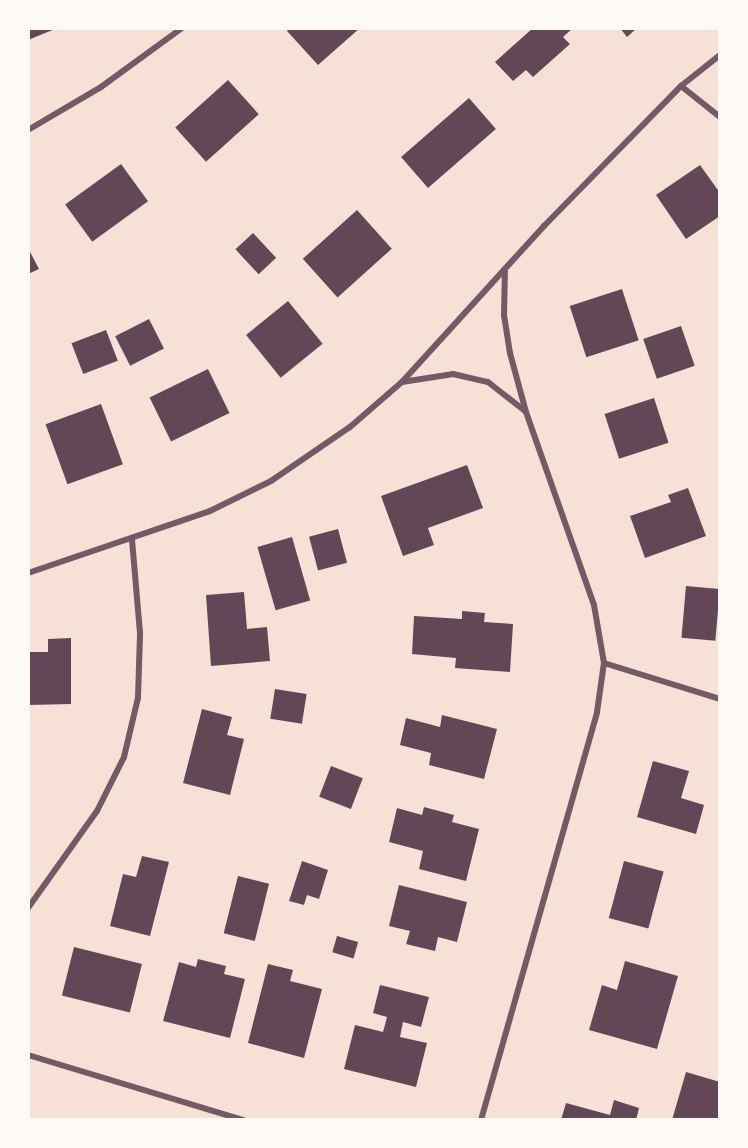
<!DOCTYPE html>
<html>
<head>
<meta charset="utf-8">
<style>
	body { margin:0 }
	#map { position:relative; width:748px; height:1148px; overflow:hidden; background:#f7e1d7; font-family:"Public Sans",sans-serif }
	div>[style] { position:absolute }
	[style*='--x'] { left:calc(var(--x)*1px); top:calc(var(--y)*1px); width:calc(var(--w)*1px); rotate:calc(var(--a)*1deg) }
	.building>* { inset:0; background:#644757; transform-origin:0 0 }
	.minor>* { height:6px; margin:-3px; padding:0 3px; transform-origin:3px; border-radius:3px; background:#755966 }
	span { translate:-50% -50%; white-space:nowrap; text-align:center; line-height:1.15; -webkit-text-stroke:5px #fffaf5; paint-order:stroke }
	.frame { position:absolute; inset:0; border:30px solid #fffaf5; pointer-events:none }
</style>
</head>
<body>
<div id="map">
	<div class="building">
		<i style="clip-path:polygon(28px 28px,55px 28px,55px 29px,28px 40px)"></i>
		<i style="clip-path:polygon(289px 28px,360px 28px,318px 65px,287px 31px)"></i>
		<i style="clip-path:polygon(533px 28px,573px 28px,563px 37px,570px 44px,533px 77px,526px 70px,513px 81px,495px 62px)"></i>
		<i style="clip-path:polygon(620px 28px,637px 28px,627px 37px)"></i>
		<i style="left:228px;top:80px;width:46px;height:71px;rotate:48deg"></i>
		<i style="left:469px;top:98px;width:41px;height:90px;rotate:49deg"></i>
		<i style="left:121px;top:164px;width:46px;height:69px;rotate:54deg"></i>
		<i style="clip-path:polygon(700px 165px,720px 193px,720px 216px,686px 239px,656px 195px)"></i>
		<i style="left:357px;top:210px;width:52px;height:73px;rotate:48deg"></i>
		<i style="left:253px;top:233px;width:34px;height:24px;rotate:47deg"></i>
		<i style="clip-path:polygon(28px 248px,39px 269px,28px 274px)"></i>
		<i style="left:622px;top:289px;width:54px;height:55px;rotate:72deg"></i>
		<i style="left:288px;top:301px;width:55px;height:54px;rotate:51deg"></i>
		<i style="left:149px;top:319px;width:33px;height:38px;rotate:63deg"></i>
		<i style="left:681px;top:326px;width:42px;height:40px;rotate:71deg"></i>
		<i style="left:106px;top:330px;width:33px;height:37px;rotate:69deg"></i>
		<i style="left:208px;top:369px;width:49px;height:65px;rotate:64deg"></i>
		<i style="left:654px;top:398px;width:47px;height:52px;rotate:72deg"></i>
		<i style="left:101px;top:404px;width:64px;height:59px;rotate:70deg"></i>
		<i style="clip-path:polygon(467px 465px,483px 508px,428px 528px,434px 545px,403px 556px,381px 496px)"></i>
		<i style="clip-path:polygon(688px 488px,706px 536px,645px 558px,630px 516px,671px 502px,668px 495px)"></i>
		<i style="left:338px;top:529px;width:35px;height:30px;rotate:75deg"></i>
		<i style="left:292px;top:537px;width:66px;height:36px;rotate:74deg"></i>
		<i style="left:686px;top:586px;width:34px;height:52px;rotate:5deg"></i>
		<i style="clip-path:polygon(244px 592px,247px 629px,267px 627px,270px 661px,211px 666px,206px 595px)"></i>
		<i style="clip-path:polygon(462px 611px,485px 613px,484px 622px,513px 624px,510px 672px,455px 668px,456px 658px,412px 654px,414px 616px,462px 619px)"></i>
		<i style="clip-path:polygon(71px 638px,71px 704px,28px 705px,28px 652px,48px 652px,48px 639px)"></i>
		<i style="left:275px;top:689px;width:32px;height:30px;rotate:9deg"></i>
		<i style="clip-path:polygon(202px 709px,232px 717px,227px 735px,244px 739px,230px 795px,183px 783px)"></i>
		<i style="clip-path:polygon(442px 715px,497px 729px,484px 779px,429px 765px,431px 753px,400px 745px,406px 718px,440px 727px)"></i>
		<i style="clip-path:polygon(653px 761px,689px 771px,681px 798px,704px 805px,696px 834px,637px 817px)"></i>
		<i style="left:331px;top:766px;width:34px;height:33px;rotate:21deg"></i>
		<i style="clip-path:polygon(424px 807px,454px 815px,452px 822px,479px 829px,466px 881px,419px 869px,423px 851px,389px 842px,397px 808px,422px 815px)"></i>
		<i style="clip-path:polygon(142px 856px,169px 862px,150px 936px,110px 926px,123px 874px,136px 877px)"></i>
		<i style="clip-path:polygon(302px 861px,328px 870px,319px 899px,307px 895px,304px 905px,289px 901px)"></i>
		<i style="left:624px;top:861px;width:41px;height:59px;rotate:15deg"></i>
		<i style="left:238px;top:876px;width:32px;height:59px;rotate:14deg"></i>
		<i style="clip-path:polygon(399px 885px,467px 902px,457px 942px,438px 937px,435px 951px,406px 944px,410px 931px,389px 926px)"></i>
		<i style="left:337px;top:936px;width:22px;height:17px;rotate:16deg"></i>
		<i style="left:74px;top:947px;width:70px;height:50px;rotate:14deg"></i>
		<i style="clip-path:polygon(198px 959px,226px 966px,224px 974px,245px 979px,230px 1038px,163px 1021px,179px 962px,196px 967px)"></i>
		<i style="clip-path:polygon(625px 961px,678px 976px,657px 1049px,589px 1030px,602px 985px,617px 990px)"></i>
		<i style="clip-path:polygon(268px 964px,293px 970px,290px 981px,322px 989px,304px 1058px,248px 1043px)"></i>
		<i style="clip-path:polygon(380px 985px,429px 997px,421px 1027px,403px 1022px,400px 1037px,427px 1043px,416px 1087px,344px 1069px,355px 1025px,383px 1032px,387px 1017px,373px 1013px)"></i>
		<i style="clip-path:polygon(686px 1072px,720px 1082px,720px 1120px,672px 1120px)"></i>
		<i style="clip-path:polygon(614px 1100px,639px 1108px,636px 1120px,561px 1120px,566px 1103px,610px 1115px)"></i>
	</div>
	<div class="minor">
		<i style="--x:681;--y:86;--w:50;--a:38.5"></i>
		<i style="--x:28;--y:130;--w:85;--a:-30.5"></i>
		<i style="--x:101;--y:87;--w:100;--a:-36.1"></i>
		<i style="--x:402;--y:382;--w:52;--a:-8.9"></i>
		<i style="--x:453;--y:374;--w:36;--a:13"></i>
		<i style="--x:488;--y:382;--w:47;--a:38.1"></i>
		<i style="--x:28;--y:573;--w:192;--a:-18.8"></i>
		<i style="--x:210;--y:511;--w:68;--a:-26.2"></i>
		<i style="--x:271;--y:481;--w:96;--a:-34.4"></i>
		<i style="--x:350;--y:427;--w:69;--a:-40.9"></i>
		<i style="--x:402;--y:382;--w:211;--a:-47.7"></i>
		<i style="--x:544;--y:226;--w:196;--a:-45.6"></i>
		<i style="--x:681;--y:86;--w:50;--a:-38.5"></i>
		<i style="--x:604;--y:663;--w:121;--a:17.2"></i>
		<i style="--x:28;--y:908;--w:119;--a:-54.6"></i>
		<i style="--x:97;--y:811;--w:60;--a:-63.4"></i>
		<i style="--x:124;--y:757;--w:61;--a:-76.7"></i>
		<i style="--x:138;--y:698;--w:65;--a:-88.2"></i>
		<i style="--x:140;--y:633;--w:93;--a:-94.9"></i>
		<i style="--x:28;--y:1055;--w:225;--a:16.8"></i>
		<i style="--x:481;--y:1120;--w:424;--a:-74.1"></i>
		<i style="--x:597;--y:712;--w:49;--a:-81.9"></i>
		<i style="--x:604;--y:663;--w:59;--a:-99.8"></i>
		<i style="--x:594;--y:605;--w:205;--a:-109.4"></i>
		<i style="--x:526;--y:412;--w:61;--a:-105.2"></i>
		<i style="--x:510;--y:353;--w:38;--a:-99"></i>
		<i style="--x:504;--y:315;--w:46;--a:-88.8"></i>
	</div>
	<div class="frame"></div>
</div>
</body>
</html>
